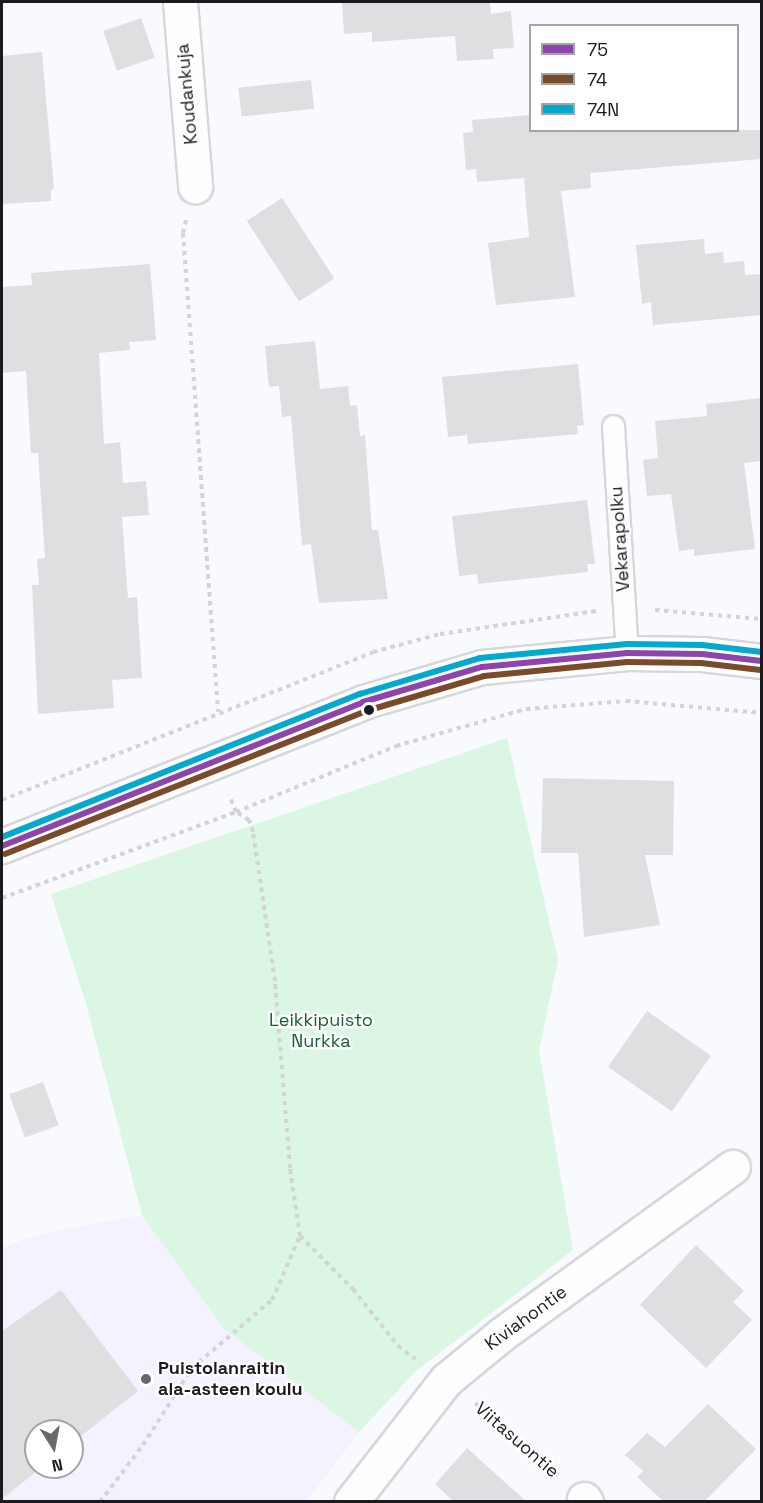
<!DOCTYPE html>
<html>
<head>
<meta charset="utf-8">
<style>
	body { margin:0 }
	#map { position:relative; width:763px; height:1503px; overflow:hidden; background:#f8fafd; font-family:"Space Grotesk",sans-serif }
	div>[style] { position:absolute }
	[style*='--x'] { left:calc(var(--x)*1px); top:calc(var(--y)*1px); width:calc(var(--w)*1px); rotate:calc(var(--a)*1deg) }
	.education>* { inset:0; background:#f3f2fe }
	.green>* { inset:0; background:#dcf6e4 }
	.building>* { inset:0; background:#dfdfe1; transform-origin:0 0 }
	.path>* { height:4px; margin-top:-2px; transform-origin:0; background:repeating-linear-gradient(90deg,#d3d4d4 0 4.5px,transparent 0 9px) }
	.roads { filter:drop-shadow(2px 0 #d6d7da) drop-shadow(-2px 0 #d6d7da) drop-shadow(0 2px #d6d7da) drop-shadow(0 -2px #d6d7da) }
	.service>* { height:21px; margin:-10.5px; padding:0 10.5px; transform-origin:10.5px; border-radius:10.5px; background:#fefeff }
	.minor>* { height:33px; margin:-16.5px; padding:0 16.5px; transform-origin:16.5px; border-radius:16.5px; background:#fefeff }
	.secondary>* { height:33px; margin:-16.5px; padding:0 16.5px; transform-origin:16.5px; border-radius:16.5px; background:#fefeff }
	.bus-1>* { height:6px; margin:-3px; padding:0 3px; transform-origin:3px; border-radius:3px; background:#8e44ad }
	.bus-2>* { height:6px; margin:-3px; padding:0 3px; transform-origin:3px; border-radius:3px; background:#7a4b2a }
	.bus-3>* { height:6px; margin:-3px; padding:0 3px; transform-origin:3px; border-radius:3px; background:#00a9ce }
	.dots>* { width:16px; height:16px; translate:-50% -50%; box-sizing:border-box; border:3px solid #fff; border-radius:50% }
	span { translate:-50% -50%; white-space:nowrap; text-align:center; line-height:1.15; -webkit-text-stroke:4.5px #fff; paint-order:stroke }
	.street-label { font-size:18px; color:#191b1e }
	.park-label { font-size:18px; color:#126132 }
	.poi-label { font-size:18px; color:#191b1e; font-weight:700 }
	.left { translate:0 -50%; text-align:left }
	.frame { position:absolute; inset:0; border:3px solid #191b1e; pointer-events:none }
	.legend { position:absolute; left:529px; top:24px; width:210px; height:108px; box-sizing:border-box; background:#fff; border:2px solid #a3a4a5; margin:0; padding:8px 10px; list-style:none; font-size:18px; color:#191b1e }
	.legend li { display:flex; align-items:center; gap:12px; height:30px }
	.legend b { width:30px; border:2px solid #a3a4a5 }
	.north { position:absolute; left:24px; top:1419px; width:60px; height:60px; box-sizing:border-box; background:#fff; border:2px solid #a3a4a5; border-radius:50%; rotate:169deg; font-size:16px; font-weight:700; line-height:24px; text-align:center; color:#191b1e }
	.north::after { content:''; display:block; margin:auto; width:21px; height:27px; background:#67696c; clip-path:polygon(50% 0,100% 100%,50% 72%,0 100%) }
</style>
</head>
<body>
<div id="map">
	<div class="education">
		<i style="clip-path:polygon(evenodd,142px 1215px,223px 1328px,359px 1432px,307px 1501px,2px 1501px,2px 1248px,40px 1234px,142px 1215px,36px 1431px,72px 1431px,72px 1467px,36px 1467px,36px 1431px)"></i>
	</div>
	<div class="green">
		<i style="clip-path:polygon(507px 738px,558px 960px,539px 1050px,573px 1250px,415px 1372px,359px 1432px,223px 1328px,142px 1215px,86px 1004px,51px 894px)"></i>
	</div>
	<div class="building">
		<i style="clip-path:polygon(342px 2px,490px 2px,491px 14px,511px 11px,514px 48px,493px 49px,494px 59px,457px 61px,455px 36px,372px 42px,372px 32px,344px 34px)"></i>
		<i style="left:141px;top:18px;width:42px;height:40px;rotate:71deg"></i>
		<i style="clip-path:polygon(42px 52px,54px 189px,51px 190px,51px 201px,2px 204px,2px 56px)"></i>
		<i style="left:311px;top:80px;width:29px;height:73px;rotate:84deg"></i>
		<i style="clip-path:polygon(531px 115px,531px 130px,762px 130px,762px 159px,590px 173px,591px 188px,561px 191px,575px 297px,496px 305px,488px 243px,529px 237px,524px 178px,477px 182px,476px 169px,466px 170px,463px 133px,473px 132px,472px 120px)"></i>
		<i style="left:282px;top:198px;width:96px;height:42px;rotate:57deg"></i>
		<i style="clip-path:polygon(704px 239px,705px 254px,723px 252px,724px 263px,744px 261px,745px 275px,762px 274px,762px 315px,653px 325px,651px 302px,642px 304px,636px 245px)"></i>
		<i style="clip-path:polygon(150px 264px,156px 340px,129px 342px,130px 350px,99px 353px,104px 444px,120px 442px,123px 483px,146px 481px,149px 515px,122px 517px,128px 598px,137px 597px,142px 678px,112px 680px,114px 708px,38px 714px,32px 585px,39px 585px,37px 559px,45px 558px,38px 453px,31px 453px,26px 371px,2px 373px,2px 287px,32px 285px,31px 273px)"></i>
		<i style="clip-path:polygon(315px 341px,320px 389px,348px 386px,350px 406px,357px 405px,360px 436px,365px 435px,372px 530px,378px 530px,388px 599px,319px 603px,311px 544px,302px 545px,291px 416px,282px 417px,279px 386px,269px 387px,265px 346px)"></i>
		<i style="clip-path:polygon(578px 364px,584px 425px,577px 426px,578px 434px,468px 444px,467px 435px,448px 437px,442px 377px)"></i>
		<i style="clip-path:polygon(762px 398px,762px 461px,744px 463px,755px 549px,694px 556px,694px 549px,679px 551px,671px 494px,647px 496px,643px 460px,658px 458px,655px 421px,707px 416px,706px 404px)"></i>
		<i style="clip-path:polygon(587px 500px,595px 564px,587px 564px,588px 572px,478px 584px,477px 574px,459px 576px,452px 516px)"></i>
		<i style="clip-path:polygon(543px 778px,674px 781px,673px 855px,645px 855px,660px 925px,584px 937px,578px 853px,541px 853px)"></i>
		<i style="left:647px;top:1011px;width:78px;height:68px;rotate:35deg"></i>
		<i style="left:43px;top:1082px;width:46px;height:36px;rotate:70deg"></i>
		<i style="clip-path:polygon(696px 1245px,744px 1291px,733px 1302px,752px 1320px,706px 1368px,640px 1305px)"></i>
		<i style="clip-path:polygon(61px 1290px,138px 1391px,72px 1443px,72px 1431px,36px 1431px,36px 1467px,42px 1467px,2px 1499px,2px 1331px)"></i>
		<i style="clip-path:polygon(708px 1404px,756px 1449px,704px 1502px,664px 1502px,637px 1477px,643px 1471px,625px 1455px,647px 1433px,665px 1447px)"></i>
		<i style="clip-path:polygon(467px 1448px,527px 1502px,454px 1502px,435px 1484px)"></i>
	</div>
	<div class="path">
		<i style="--x:186;--y:220;--w:13;--a:103"></i>
		<i style="--x:183;--y:233;--w:480;--a:85.8"></i>
		<i style="--x:655;--y:610;--w:107;--a:4.8"></i>
		<i style="--x:2;--y:800;--w:399;--a:-21.7"></i>
		<i style="--x:373;--y:652;--w:69;--a:-15"></i>
		<i style="--x:440;--y:634;--w:158;--a:-8.4"></i>
		<i style="--x:2;--y:898;--w:249;--a:-20.2"></i>
		<i style="--x:236;--y:812;--w:173;--a:-22.4"></i>
		<i style="--x:396;--y:746;--w:135;--a:-15.9"></i>
		<i style="--x:526;--y:709;--w:100;--a:-4.6"></i>
		<i style="--x:626;--y:701;--w:137;--a:5"></i>
		<i style="--x:300;--y:1236;--w:75;--a:45"></i>
		<i style="--x:353;--y:1289;--w:73;--a:51.7"></i>
		<i style="--x:398;--y:1346;--w:22;--a:36"></i>
		<i style="--x:475;--y:1403;--w:110;--a:40.9"></i>
		<i style="--x:100;--y:1502;--w:71;--a:-53"></i>
		<i style="--x:143;--y:1445;--w:91;--a:-57.5"></i>
		<i style="--x:192;--y:1368;--w:105;--a:-40.4"></i>
		<i style="--x:272;--y:1300;--w:70;--a:-66.4"></i>
		<i style="--x:300;--y:1236;--w:69;--a:-98.4"></i>
		<i style="--x:290;--y:1168;--w:188;--a:-94.6"></i>
		<i style="--x:275;--y:981;--w:151;--a:-98.4"></i>
		<i style="--x:253;--y:832;--w:13;--a:-108"></i>
		<i style="--x:249;--y:820;--w:15;--a:-148"></i>
		<i style="--x:236;--y:812;--w:18;--a:-112"></i>
	</div>
	<div class="roads">
		<div class="service">
			<i style="--x:613;--y:426;--w:227;--a:86.5"></i>
		</div>
		<div class="minor">
			<i style="--x:180;--y:2;--w:185;--a:85.3"></i>
			<i style="--x:584;--y:1499;--w:4;--a:56"></i>
			<i style="--x:351;--y:1502;--w:155;--a:-52.1"></i>
			<i style="--x:446;--y:1380;--w:72;--a:-39.4"></i>
			<i style="--x:502;--y:1334;--w:285;--a:-35.9"></i>
		</div>
		<div class="secondary">
			<i style="--x:2;--y:846;--w:389;--a:-21.7"></i>
			<i style="--x:363;--y:702;--w:124;--a:-16.4"></i>
			<i style="--x:482;--y:667;--w:146;--a:-5.5"></i>
			<i style="--x:627;--y:653;--w:75;--a:0.8"></i>
			<i style="--x:702;--y:654;--w:60;--a:6.7"></i>
		</div>
	</div>
	<div class="bus-1">
		<i style="--x:2;--y:846;--w:389;--a:-21.7"></i>
		<i style="--x:363;--y:702;--w:124;--a:-16.4"></i>
		<i style="--x:482;--y:667;--w:146;--a:-5.5"></i>
		<i style="--x:627;--y:653;--w:75;--a:0.8"></i>
		<i style="--x:702;--y:654;--w:60;--a:6.7"></i>
	</div>
	<div class="bus-2">
		<i style="--x:5;--y:854;--w:388;--a:-21.6"></i>
		<i style="--x:366;--y:711;--w:123;--a:-16.5"></i>
		<i style="--x:484;--y:676;--w:144;--a:-5.6"></i>
		<i style="--x:627;--y:662;--w:74;--a:0.8"></i>
		<i style="--x:701;--y:663;--w:60;--a:6.7"></i>
	</div>
	<div class="bus-3">
		<i style="--x:2;--y:837;--w:386;--a:-21.8"></i>
		<i style="--x:360;--y:694;--w:125;--a:-16.7"></i>
		<i style="--x:480;--y:658;--w:148;--a:-5.4"></i>
		<i style="--x:627;--y:644;--w:75;--a:0.8"></i>
		<i style="--x:702;--y:645;--w:60;--a:6.7"></i>
	</div>
	<div class="dots">
		<i style="left:369px;top:710px;background:#191b1e"></i>
		<i style="left:146px;top:1379px;background:#67696c"></i>
	</div>
	<div class="street-label">
		<span style="left:187px;top:94px;rotate:-95deg">Koudankuja</span>
		<span style="left:620px;top:539px;rotate:-94deg">Vekarapolku</span>
		<span style="left:526px;top:1318px;rotate:-36deg">Kiviahontie</span>
		<span style="left:517px;top:1440px;rotate:41deg">Viitasuontie</span>
	</div>
	<div class="park-label">
		<span style="left:321px;top:1031px">Leikkipuisto<br>Nurkka</span>
	</div>
	<div class="poi-label">
		<span class="left" style="left:158px;top:1379px">Puistolanraitin<br>ala-asteen koulu</span>
	</div>
	<div class="frame"></div>
	<ul class="legend">
	<li><b style="height:8px;background:#8e44ad"></b>75</li>
	<li><b style="height:8px;background:#7a4b2a"></b>74</li>
	<li><b style="height:8px;background:#00a9ce"></b>74N</li>
	</ul>
	<div class="north">N</div>
</div>
</body>
</html>
